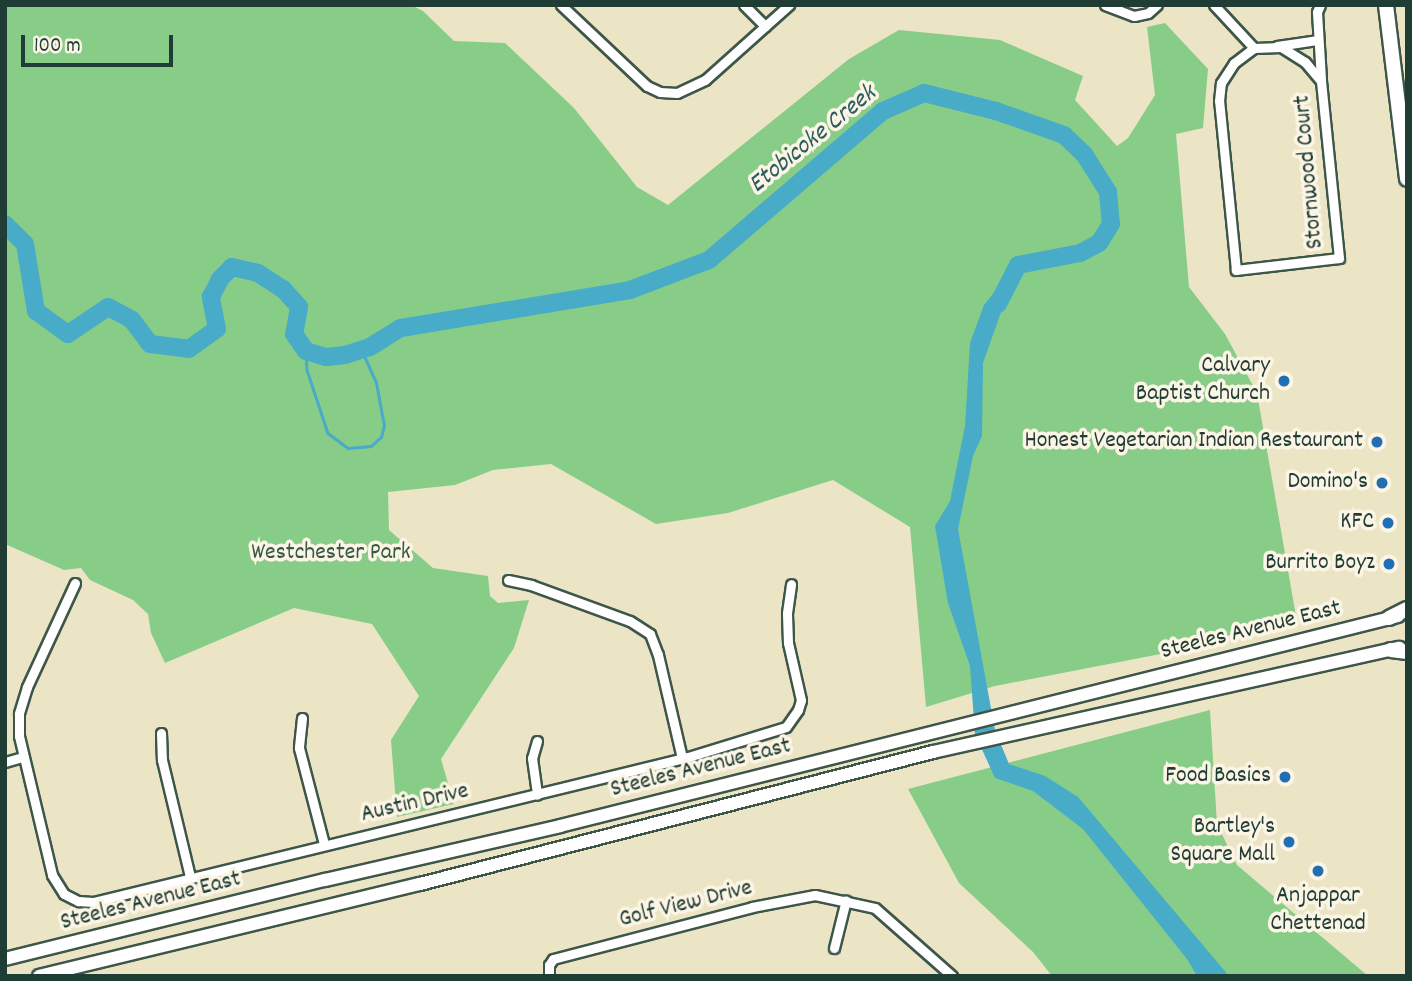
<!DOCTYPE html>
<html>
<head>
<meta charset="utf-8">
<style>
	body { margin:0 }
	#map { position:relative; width:1412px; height:981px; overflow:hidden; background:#ebe5c6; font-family:Dekko,sans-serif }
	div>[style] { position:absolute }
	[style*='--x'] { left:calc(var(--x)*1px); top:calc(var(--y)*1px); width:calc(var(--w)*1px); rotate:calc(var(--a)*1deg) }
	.green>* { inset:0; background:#87cd88 }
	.water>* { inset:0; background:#48abc8 }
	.stream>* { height:2.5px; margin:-1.25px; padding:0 1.25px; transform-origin:1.25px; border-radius:1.25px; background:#48abc8 }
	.river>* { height:18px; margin:-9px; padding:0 9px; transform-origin:9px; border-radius:9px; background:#48abc8 }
	.roads { filter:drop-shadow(2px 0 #3e564a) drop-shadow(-2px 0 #3e564a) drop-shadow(0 2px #3e564a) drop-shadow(0 -2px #3e564a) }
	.minor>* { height:9px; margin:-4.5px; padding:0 4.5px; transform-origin:4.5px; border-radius:4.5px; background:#fff }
	.secondary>* { height:12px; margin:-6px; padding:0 6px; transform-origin:6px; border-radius:6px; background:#fff }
	.primary>* { height:14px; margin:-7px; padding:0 7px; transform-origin:7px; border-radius:7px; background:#fff }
	.dots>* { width:19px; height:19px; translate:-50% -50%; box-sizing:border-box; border:4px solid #fcf5e5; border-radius:50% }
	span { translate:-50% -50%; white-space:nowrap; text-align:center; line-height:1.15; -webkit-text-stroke:7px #fcf5e5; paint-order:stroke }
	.street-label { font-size:24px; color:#1f3d34 }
	.poi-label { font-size:24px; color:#1f3d34 }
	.right { translate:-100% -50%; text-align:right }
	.park-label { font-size:24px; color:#345a45 }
	.water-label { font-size:26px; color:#2b5e60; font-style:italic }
	.frame { position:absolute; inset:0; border:7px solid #1f3d34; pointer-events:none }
	.scale { position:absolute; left:21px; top:35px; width:152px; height:32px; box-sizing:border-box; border:4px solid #1f3d34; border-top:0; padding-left:9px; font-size:21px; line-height:24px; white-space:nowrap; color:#1f3d34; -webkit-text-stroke:5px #fcf5e5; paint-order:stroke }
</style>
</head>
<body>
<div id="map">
	<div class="green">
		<i style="clip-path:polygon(5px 5px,411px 5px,423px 11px,454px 41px,505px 43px,574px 108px,637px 187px,668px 205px,849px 59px,899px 30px,1000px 40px,1083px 76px,1075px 100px,1117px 146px,1128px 138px,1155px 95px,1147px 27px,1165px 23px,1208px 69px,1203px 128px,1176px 134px,1189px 287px,1225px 334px,1257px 393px,1297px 622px,1270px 623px,1176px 651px,995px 686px,926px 707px,910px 527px,833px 480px,728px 513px,656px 524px,551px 464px,493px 470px,455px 485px,388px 492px,389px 530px,433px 568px,488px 576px,490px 596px,498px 603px,529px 600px,514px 648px,441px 759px,454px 804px,397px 817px,391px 740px,419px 696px,372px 624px,294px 608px,165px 663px,151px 633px,148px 614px,133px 600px,90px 580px,81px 568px,64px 570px,5px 544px)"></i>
		<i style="clip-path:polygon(1210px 710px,1217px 824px,1237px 865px,1368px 976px,1052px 976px,1033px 952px,959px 883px,908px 789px)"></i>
	</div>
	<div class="water">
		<i style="clip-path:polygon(1005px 279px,1011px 284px,983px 363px,982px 436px,973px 456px,958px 529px,995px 730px,1009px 764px,1045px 776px,1078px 797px,1229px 976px,1197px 976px,1187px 959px,1083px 829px,1033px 791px,995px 778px,975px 734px,970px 666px,948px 603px,935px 526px,950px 501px,965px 426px,970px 343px,984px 305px)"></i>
	</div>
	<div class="stream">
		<i style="--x:306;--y:351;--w:19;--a:87"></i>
		<i style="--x:307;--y:370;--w:66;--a:71.6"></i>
		<i style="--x:328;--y:433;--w:25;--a:37"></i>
		<i style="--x:348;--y:448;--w:23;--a:-5"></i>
		<i style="--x:371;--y:446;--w:13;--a:-42"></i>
		<i style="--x:381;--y:437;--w:11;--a:-75"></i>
		<i style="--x:384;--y:426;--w:44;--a:-100.5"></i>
		<i style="--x:376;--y:383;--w:37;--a:-114"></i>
	</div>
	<div class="river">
		<i style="--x:5;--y:224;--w:28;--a:45"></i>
		<i style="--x:25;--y:244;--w:68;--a:80.7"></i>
		<i style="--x:36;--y:311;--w:39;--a:36"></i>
		<i style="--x:68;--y:334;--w:48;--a:-34"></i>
		<i style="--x:108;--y:307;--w:27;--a:28"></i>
		<i style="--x:132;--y:320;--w:30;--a:53"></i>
		<i style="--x:150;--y:344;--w:39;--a:7"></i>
		<i style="--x:189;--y:349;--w:34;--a:-36"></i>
		<i style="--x:217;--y:329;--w:33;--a:-101"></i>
		<i style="--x:211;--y:297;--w:20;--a:-63"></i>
		<i style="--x:220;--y:279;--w:17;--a:-45"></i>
		<i style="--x:232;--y:267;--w:27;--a:13"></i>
		<i style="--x:258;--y:273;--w:30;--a:33"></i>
		<i style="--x:283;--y:289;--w:24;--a:48"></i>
		<i style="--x:299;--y:307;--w:27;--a:100"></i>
		<i style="--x:294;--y:334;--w:21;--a:55"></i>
		<i style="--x:306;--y:351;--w:21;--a:17"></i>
		<i style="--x:326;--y:357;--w:19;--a:-6"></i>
		<i style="--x:345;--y:355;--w:26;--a:-18"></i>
		<i style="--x:370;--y:347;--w:36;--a:-32"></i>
		<i style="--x:401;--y:328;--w:232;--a:-9.4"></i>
		<i style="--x:630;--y:290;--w:85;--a:-20.8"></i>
		<i style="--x:709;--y:260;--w:229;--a:-40.6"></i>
		<i style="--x:883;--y:111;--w:45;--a:-23.7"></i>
		<i style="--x:924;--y:93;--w:74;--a:14"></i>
		<i style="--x:996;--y:111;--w:72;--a:19.4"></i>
		<i style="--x:1064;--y:135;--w:28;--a:44"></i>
		<i style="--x:1084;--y:154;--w:45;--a:57.7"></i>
		<i style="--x:1108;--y:192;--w:32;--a:85"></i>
		<i style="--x:1111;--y:224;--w:22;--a:122"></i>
		<i style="--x:1099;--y:243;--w:21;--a:152"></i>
		<i style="--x:1080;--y:253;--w:63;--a:169"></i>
		<i style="--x:1018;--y:265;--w:44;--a:117.1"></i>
	</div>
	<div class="roads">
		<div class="minor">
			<i style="--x:561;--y:5;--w:118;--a:43.3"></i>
			<i style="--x:647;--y:86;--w:14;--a:25"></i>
			<i style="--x:660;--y:92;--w:17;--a:3"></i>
			<i style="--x:677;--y:93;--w:31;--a:-25"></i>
			<i style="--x:705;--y:80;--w:113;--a:-41.8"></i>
			<i style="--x:744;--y:5;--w:30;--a:45"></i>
			<i style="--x:1105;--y:5;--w:31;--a:21"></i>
			<i style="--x:1134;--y:16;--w:14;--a:-12"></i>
			<i style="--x:1148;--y:13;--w:12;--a:-42"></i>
			<i style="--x:1214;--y:5;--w:59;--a:47.1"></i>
			<i style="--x:1320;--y:5;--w:8;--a:113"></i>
			<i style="--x:1317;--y:12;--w:67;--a:86.6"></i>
			<i style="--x:1277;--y:46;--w:40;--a:-8.5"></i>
			<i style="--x:1281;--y:47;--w:28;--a:32"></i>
			<i style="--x:1305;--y:62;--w:25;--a:50"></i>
			<i style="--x:1321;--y:81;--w:178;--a:84.2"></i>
			<i style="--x:1339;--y:258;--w:104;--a:173.4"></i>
			<i style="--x:1236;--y:270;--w:170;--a:-95.7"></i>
			<i style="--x:1219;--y:101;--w:18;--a:-84"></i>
			<i style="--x:1221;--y:83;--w:24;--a:-57"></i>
			<i style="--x:1234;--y:63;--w:25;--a:-37"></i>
			<i style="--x:1254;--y:48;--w:27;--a:-2"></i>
			<i style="--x:508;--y:580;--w:24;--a:12"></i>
			<i style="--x:531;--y:585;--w:105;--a:20"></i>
			<i style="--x:630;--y:621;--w:24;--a:33"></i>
			<i style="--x:650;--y:634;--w:22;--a:69"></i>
			<i style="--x:658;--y:655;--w:106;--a:76.9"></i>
			<i style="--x:75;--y:583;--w:115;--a:114.8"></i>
			<i style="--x:27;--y:687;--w:28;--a:107"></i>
			<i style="--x:19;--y:714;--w:22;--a:90"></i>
			<i style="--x:19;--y:736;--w:143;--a:76.6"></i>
			<i style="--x:52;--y:875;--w:22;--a:58"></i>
			<i style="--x:64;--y:894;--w:16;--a:27"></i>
			<i style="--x:78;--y:901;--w:15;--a:4"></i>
			<i style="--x:93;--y:902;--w:612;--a:-13.7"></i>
			<i style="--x:688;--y:757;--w:102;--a:-17"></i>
			<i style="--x:786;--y:727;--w:21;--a:-55"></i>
			<i style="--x:798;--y:710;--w:10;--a:-73"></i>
			<i style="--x:801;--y:700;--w:58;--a:-102.8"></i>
			<i style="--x:788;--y:643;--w:30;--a:-92"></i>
			<i style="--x:787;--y:613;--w:29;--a:-82"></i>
			<i style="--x:302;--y:718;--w:30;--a:96"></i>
			<i style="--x:299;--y:748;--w:99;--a:75.4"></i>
			<i style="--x:161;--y:733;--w:27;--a:88"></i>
			<i style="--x:162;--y:760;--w:120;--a:76.5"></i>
			<i style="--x:537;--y:741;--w:18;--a:106"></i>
			<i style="--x:532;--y:758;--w:37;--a:82"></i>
			<i style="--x:5;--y:762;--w:19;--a:-16"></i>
			<i style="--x:834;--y:948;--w:49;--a:-76"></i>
			<i style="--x:549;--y:976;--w:11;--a:-90"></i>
			<i style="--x:549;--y:965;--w:7;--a:-56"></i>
			<i style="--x:553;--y:959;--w:206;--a:-14.6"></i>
			<i style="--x:752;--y:907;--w:64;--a:-10.8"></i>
			<i style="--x:815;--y:895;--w:61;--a:12.2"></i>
			<i style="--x:875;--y:908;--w:103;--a:41.4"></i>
		</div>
		<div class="secondary">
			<i style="--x:5;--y:959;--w:330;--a:-13.9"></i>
			<i style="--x:325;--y:880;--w:241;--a:-12.9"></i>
			<i style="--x:560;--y:826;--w:864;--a:-14.07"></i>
			<i style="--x:39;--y:976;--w:392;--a:-13.6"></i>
			<i style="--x:420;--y:884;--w:530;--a:-14.43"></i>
			<i style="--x:933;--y:752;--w:478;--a:-12.6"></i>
		</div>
		<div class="primary">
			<i style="--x:1386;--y:5;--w:175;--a:83.1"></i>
			<i style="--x:1389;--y:618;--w:20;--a:-27"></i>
			<i style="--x:1391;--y:650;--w:16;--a:7"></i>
		</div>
	</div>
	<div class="dots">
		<i style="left:1284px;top:381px;background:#1f6fb2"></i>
		<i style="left:1377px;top:442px;background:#1f6fb2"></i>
		<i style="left:1382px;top:483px;background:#1f6fb2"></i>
		<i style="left:1388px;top:523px;background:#1f6fb2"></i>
		<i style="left:1389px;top:564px;background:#1f6fb2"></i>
		<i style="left:1285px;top:777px;background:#1f6fb2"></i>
		<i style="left:1289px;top:842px;background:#1f6fb2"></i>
		<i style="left:1318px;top:871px;background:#1f6fb2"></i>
	</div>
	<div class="street-label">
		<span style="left:1310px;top:172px;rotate:-95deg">Stornwood Court</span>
		<span style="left:1251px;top:631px;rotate:-14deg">Steeles Avenue East</span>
		<span style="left:701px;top:769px;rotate:-14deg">Steeles Avenue East</span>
		<span style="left:415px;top:804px;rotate:-13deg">Austin Drive</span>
		<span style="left:151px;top:902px;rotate:-14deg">Steeles Avenue East</span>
		<span style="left:686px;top:905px;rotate:-14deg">Golf View Drive</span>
	</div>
	<div class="poi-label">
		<span class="right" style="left:1270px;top:381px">Calvary<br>Baptist Church</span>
		<span class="right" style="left:1363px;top:442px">Honest Vegetarian Indian Restaurant</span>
		<span class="right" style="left:1368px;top:483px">Domino's</span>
		<span class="right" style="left:1374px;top:523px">KFC</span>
		<span class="right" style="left:1375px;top:564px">Burrito Boyz</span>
		<span class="right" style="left:1271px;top:777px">Food Basics</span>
		<span class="right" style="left:1275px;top:842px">Bartley's<br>Square Mall</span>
		<span style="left:1318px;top:911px">Anjappar<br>Chettenad</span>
	</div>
	<div class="park-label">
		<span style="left:331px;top:554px">Westchester Park</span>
	</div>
	<div class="water-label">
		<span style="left:813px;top:140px;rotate:-39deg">Etobicoke Creek</span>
	</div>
	<div class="frame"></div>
	<div class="scale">100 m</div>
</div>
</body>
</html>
